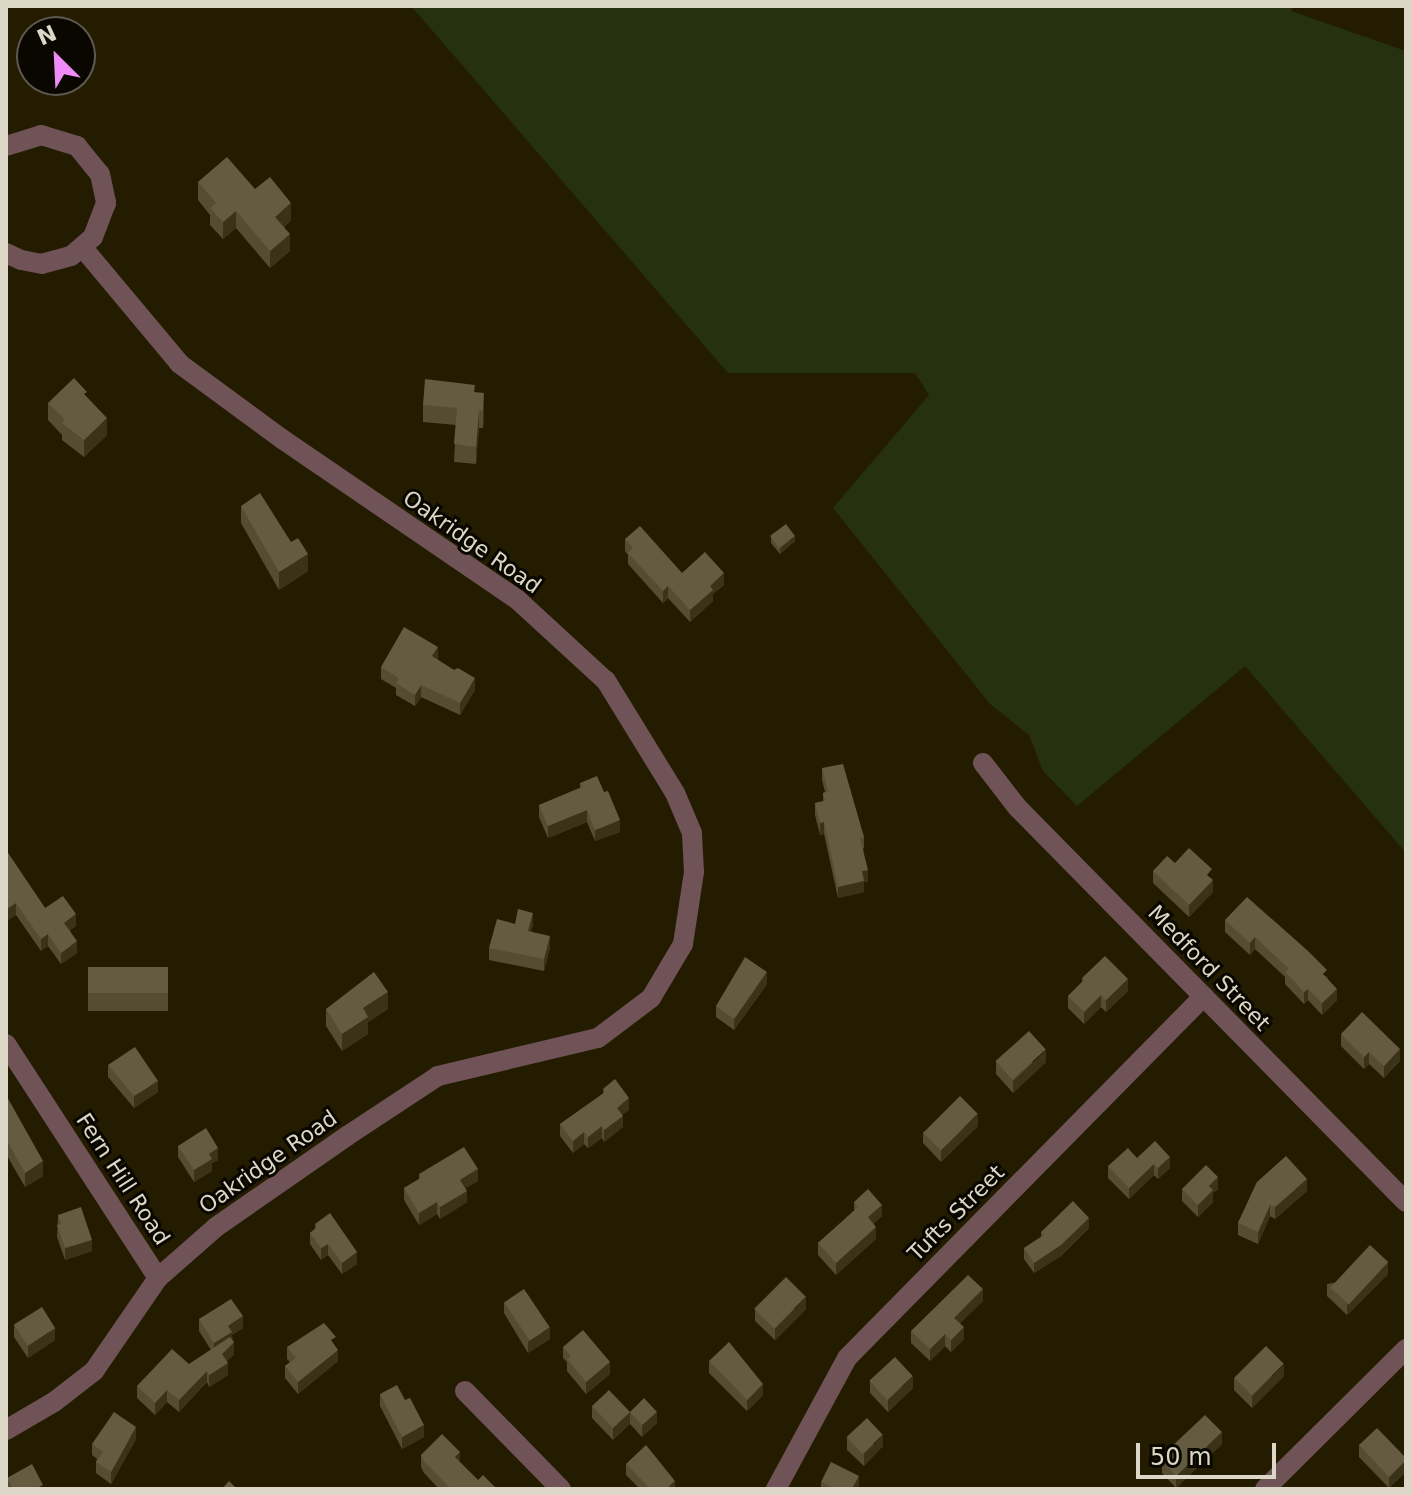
<!DOCTYPE html>
<html>
<head>
<meta charset="utf-8">
<style>
	body { margin:0 }
	#map { position:relative; width:1412px; height:1495px; overflow:hidden; background:#231c01; font-family:"DejaVu Sans",sans-serif }
	div>[style] { position:absolute }
	[style*='--x'] { left:calc(var(--x)*1px); top:calc(var(--y)*1px); width:calc(var(--w)*1px); rotate:calc(var(--a)*1deg) }
	.green>* { inset:0; background:#25310f }
	.minor>* { height:20px; margin:-10px; padding:0 10px; transform-origin:10px; border-radius:10px; background:#705357 }
	.wall>* { inset:0; background:#554c31; transform-origin:0 0 }
	.shaded-wall>* { inset:0; background:#3b3317 }
	.building>* { inset:0; background:#645b41; transform-origin:0 0 }
	span { translate:-50% -50%; white-space:nowrap; text-align:center; line-height:1.15; -webkit-text-stroke:6px #0a0701; paint-order:stroke }
	.street-label { font-size:22px; color:#dcd7c7 }
	.frame { position:absolute; inset:0; border:8px solid #dcd7c7; pointer-events:none }
	.north { position:absolute; left:16px; top:16px; width:80px; height:80px; box-sizing:border-box; background:#0a0701; border:2px solid #5e5a50; border-radius:50%; rotate:336deg; font-size:22px; font-weight:700; line-height:32px; text-align:center; color:#dcd7c7 }
	.north::after { content:''; display:block; margin:auto; width:28px; height:36px; background:#ef8bf6; clip-path:polygon(50% 0,100% 100%,50% 72%,0 100%) }
	.scale { position:absolute; left:1136px; top:1443px; width:140px; height:36px; box-sizing:border-box; border:4px solid #dcd7c7; border-top:0; padding-left:10px; font-size:24px; line-height:28px; white-space:nowrap; color:#dcd7c7; -webkit-text-stroke:6px #0a0701; paint-order:stroke }
</style>
</head>
<body>
<div id="map">
	<div class="green">
		<i style="clip-path:polygon(411px 6px,1295px 6px,1291px 11px,1406px 51px,1406px 853px,1245px 666px,1077px 806px,1043px 771px,1029px 735px,990px 704px,833px 508px,929px 395px,915px 373px,728px 373px)"></i>
	</div>
	<div class="minor">
		<i style="--x:6;--y:146;--w:37;--a:-17"></i>
		<i style="--x:41;--y:135;--w:38;--a:17"></i>
		<i style="--x:77;--y:146;--w:36;--a:51"></i>
		<i style="--x:100;--y:174;--w:30;--a:78"></i>
		<i style="--x:106;--y:203;--w:36;--a:111"></i>
		<i style="--x:93;--y:237;--w:29;--a:139"></i>
		<i style="--x:71;--y:256;--w:30;--a:165"></i>
		<i style="--x:42;--y:264;--w:21;--a:-169"></i>
		<i style="--x:21;--y:260;--w:17;--a:-155"></i>
		<i style="--x:983;--y:763;--w:56;--a:52.3"></i>
		<i style="--x:1017;--y:807;--w:554;--a:45.44"></i>
		<i style="--x:6;--y:1044;--w:279;--a:57"></i>
		<i style="--x:465;--y:1391;--w:137;--a:45.6"></i>
		<i style="--x:6;--y:1430;--w:56;--a:-30.3"></i>
		<i style="--x:54;--y:1402;--w:51;--a:-37.8"></i>
		<i style="--x:94;--y:1371;--w:113;--a:-55.5"></i>
		<i style="--x:158;--y:1278;--w:77;--a:-41.3"></i>
		<i style="--x:216;--y:1227;--w:160;--a:-34.8"></i>
		<i style="--x:347;--y:1136;--w:109;--a:-33.4"></i>
		<i style="--x:438;--y:1076;--w:164;--a:-13.4"></i>
		<i style="--x:598;--y:1038;--w:66;--a:-37"></i>
		<i style="--x:651;--y:998;--w:63;--a:-59.3"></i>
		<i style="--x:683;--y:944;--w:73;--a:-81.3"></i>
		<i style="--x:694;--y:872;--w:39;--a:-93"></i>
		<i style="--x:692;--y:833;--w:43;--a:-113"></i>
		<i style="--x:675;--y:793;--w:132;--a:-121.6"></i>
		<i style="--x:606;--y:681;--w:120;--a:-137.4"></i>
		<i style="--x:518;--y:600;--w:286;--a:-145.7"></i>
		<i style="--x:282;--y:439;--w:127;--a:-143.7"></i>
		<i style="--x:180;--y:364;--w:151;--a:-129.9"></i>
		<i style="--x:776;--y:1489;--w:149;--a:-61.5"></i>
		<i style="--x:847;--y:1358;--w:508;--a:-45.4"></i>
		<i style="--x:1265;--y:1489;--w:199;--a:-44.8"></i>
	</div>
	<div class="wall">
		<i style="clip-path:polygon(198px 182px,255px 189px,291px 220px,284px 227px,290px 251px,270px 268px,236px 228px,223px 239px,210px 225px,210px 215px,198px 200px)"></i>
		<i style="clip-path:polygon(475px 392px,484px 411px,483px 428px,479px 428px,476px 464px,454px 462px,456px 425px,423px 422px,423px 405px)"></i>
		<i style="clip-path:polygon(87px 397px,107px 435px,84px 457px,62px 440px,62px 435px,48px 420px,48px 403px)"></i>
		<i style="clip-path:polygon(241px 506px,308px 571px,279px 590px,241px 523px)"></i>
		<i style="clip-path:polygon(771px 537px,795px 541px,780px 554px,771px 543px)"></i>
		<i style="clip-path:polygon(625px 539px,682px 573px,724px 585px,713px 594px,713px 601px,690px 622px,668px 598px,663px 603px,628px 564px,628px 555px,625px 551px)"></i>
		<i style="clip-path:polygon(438px 658px,437px 659px,475px 690px,460px 715px,421px 697px,415px 706px,396px 695px,396px 688px,381px 679px,381px 667px)"></i>
		<i style="clip-path:polygon(822px 768px,864px 837px,864px 848px,863px 849px,868px 882px,864px 882px,864px 892px,838px 898px,824px 834px,820px 835px,815px 815px,815px 803px,823px 801px,823px 793px,825px 792px,822px 780px)"></i>
		<i style="clip-path:polygon(580px 783px,604px 792px,620px 832px,595px 841px,587px 822px,548px 838px,539px 817px,539px 805px,580px 788px)"></i>
		<i style="clip-path:polygon(6px 850px,45px 908px,76px 926px,70px 930px,77px 953px,61px 964px,48px 946px,41px 951px,16px 915px,6px 921px)"></i>
		<i style="clip-path:polygon(1175px 863px,1212px 879px,1213px 892px,1189px 917px,1153px 883px,1153px 871px)"></i>
		<i style="clip-path:polygon(1225px 920px,1327px 977px,1337px 1000px,1322px 1015px,1308px 1000px,1304px 1004px,1285px 984px,1285px 977px,1255px 949px,1250px 955px,1225px 932px)"></i>
		<i style="clip-path:polygon(515px 924px,533px 925px,531px 931px,550px 948px,544px 971px,489px 960px,489px 948px)"></i>
		<i style="left:88px;top:967px;width:80px;height:44px"></i>
		<i style="clip-path:polygon(1082px 978px,1128px 991px,1106px 1012px,1101px 1007px,1084px 1024px,1068px 1008px,1068px 996px,1082px 982px)"></i>
		<i style="clip-path:polygon(767px 984px,734px 1030px,716px 1017px,716px 1006px)"></i>
		<i style="clip-path:polygon(326px 1009px,388px 1009px,368px 1022px,368px 1034px,342px 1051px,326px 1026px)"></i>
		<i style="clip-path:polygon(1341px 1034px,1400px 1061px,1384px 1078px,1369px 1064px,1364px 1069px,1341px 1046px)"></i>
		<i style="clip-path:polygon(996px 1062px,1046px 1062px,1013px 1093px,996px 1074px)"></i>
		<i style="clip-path:polygon(108px 1065px,158px 1092px,134px 1108px,108px 1077px)"></i>
		<i style="clip-path:polygon(603px 1089px,629px 1110px,622px 1115px,623px 1127px,604px 1142px,602px 1138px,588px 1148px,584px 1144px,573px 1153px,560px 1136px,560px 1124px,603px 1094px)"></i>
		<i style="clip-path:polygon(6px 1095px,43px 1176px,25px 1187px,6px 1154px)"></i>
		<i style="clip-path:polygon(978px 1126px,941px 1162px,923px 1143px,923px 1132px)"></i>
		<i style="clip-path:polygon(178px 1146px,218px 1160px,212px 1163px,212px 1171px,194px 1182px,178px 1157px)"></i>
		<i style="clip-path:polygon(1137px 1158px,1170px 1168px,1158px 1179px,1154px 1175px,1129px 1199px,1108px 1178px,1108px 1166px)"></i>
		<i style="clip-path:polygon(419px 1174px,478px 1181px,465px 1188px,467px 1202px,440px 1219px,437px 1214px,419px 1225px,404px 1200px,404px 1188px,419px 1179px)"></i>
		<i style="clip-path:polygon(1257px 1182px,1307px 1191px,1275px 1219px,1270px 1216px,1258px 1244px,1238px 1235px,1238px 1223px)"></i>
		<i style="clip-path:polygon(1182px 1189px,1218px 1189px,1213px 1193px,1213px 1202px,1198px 1217px,1182px 1201px)"></i>
		<i style="clip-path:polygon(854px 1202px,882px 1216px,873px 1224px,876px 1239px,836px 1275px,818px 1255px,818px 1243px,854px 1211px)"></i>
		<i style="clip-path:polygon(58px 1215px,92px 1251px,65px 1260px,57px 1237px)"></i>
		<i style="clip-path:polygon(315px 1224px,357px 1264px,342px 1274px,328px 1255px,321px 1260px,310px 1244px,310px 1233px,315px 1229px)"></i>
		<i style="clip-path:polygon(1089px 1228px,1061px 1256px,1034px 1273px,1024px 1259px,1024px 1248px,1041px 1237px,1041px 1232px)"></i>
		<i style="clip-path:polygon(1388px 1274px,1347px 1315px,1327px 1296px,1327px 1284px)"></i>
		<i style="clip-path:polygon(983px 1301px,960px 1323px,964px 1339px,951px 1352px,945px 1346px,930px 1361px,911px 1343px,911px 1331px)"></i>
		<i style="clip-path:polygon(504px 1302px,550px 1339px,528px 1353px,504px 1313px)"></i>
		<i style="clip-path:polygon(755px 1309px,806px 1309px,775px 1340px,755px 1321px)"></i>
		<i style="clip-path:polygon(199px 1319px,243px 1328px,232px 1335px,234px 1354px,227px 1361px,228px 1375px,209px 1387px,207px 1382px,179px 1412px,167px 1402px,155px 1415px,137px 1398px,137px 1386px,189px 1364px,211px 1350px,199px 1331px)"></i>
		<i style="clip-path:polygon(14px 1325px,55px 1340px,28px 1358px,14px 1337px)"></i>
		<i style="clip-path:polygon(287px 1347px,336px 1347px,338px 1361px,298px 1394px,285px 1378px,285px 1366px,290px 1362px,287px 1359px)"></i>
		<i style="clip-path:polygon(563px 1347px,610px 1374px,586px 1394px,567px 1371px,567px 1362px,563px 1358px)"></i>
		<i style="clip-path:polygon(709px 1361px,763px 1395px,747px 1411px,709px 1373px)"></i>
		<i style="clip-path:polygon(1284px 1376px,1252px 1408px,1234px 1390px,1234px 1378px)"></i>
		<i style="clip-path:polygon(870px 1381px,913px 1388px,888px 1412px,870px 1393px)"></i>
		<i style="clip-path:polygon(380px 1394px,424px 1437px,402px 1449px,380px 1406px)"></i>
		<i style="clip-path:polygon(592px 1406px,630px 1412px,657px 1423px,642px 1437px,630px 1424px,613px 1440px,592px 1418px)"></i>
		<i style="clip-path:polygon(847px 1438px,883px 1446px,864px 1466px,847px 1450px)"></i>
		<i style="clip-path:polygon(136px 1439px,111px 1484px,96px 1473px,96px 1462px,97px 1459px,92px 1455px,92px 1444px)"></i>
		<i style="clip-path:polygon(1222px 1444px,1176px 1488px,1162px 1473px,1162px 1461px,1168px 1456px,1168px 1450px)"></i>
		<i style="clip-path:polygon(1359px 1445px,1406px 1458px,1406px 1472px,1389px 1488px,1359px 1457px)"></i>
		<i style="clip-path:polygon(421px 1455px,460px 1463px,478px 1480px,497px 1489px,439px 1489px,424px 1473px,421px 1467px)"></i>
		<i style="clip-path:polygon(626px 1464px,675px 1489px,640px 1489px,626px 1475px)"></i>
		<i style="clip-path:polygon(7px 1478px,43px 1489px,7px 1489px)"></i>
		<i style="clip-path:polygon(821px 1482px,859px 1488px,821px 1489px)"></i>
	</div>
	<div class="shaded-wall">
		<i style="clip-path:polygon(291px 203px,291px 220px,275px 235px,275px 217px)"></i>
		<i style="clip-path:polygon(236px 211px,236px 228px,223px 239px,223px 222px)"></i>
		<i style="clip-path:polygon(290px 234px,290px 251px,270px 268px,270px 251px)"></i>
		<i style="clip-path:polygon(484px 393px,484px 411px,483px 428px,483px 411px)"></i>
		<i style="clip-path:polygon(479px 410px,479px 428px,476px 464px,476px 447px)"></i>
		<i style="clip-path:polygon(107px 418px,107px 435px,84px 457px,84px 440px)"></i>
		<i style="clip-path:polygon(795px 536px,795px 541px,780px 554px,780px 548px)"></i>
		<i style="clip-path:polygon(308px 554px,308px 571px,279px 590px,279px 572px)"></i>
		<i style="clip-path:polygon(724px 573px,724px 585px,713px 594px,713px 601px,690px 622px,690px 610px,710px 586px)"></i>
		<i style="clip-path:polygon(668px 586px,668px 598px,663px 603px,663px 591px)"></i>
		<i style="clip-path:polygon(438px 647px,438px 658px,432px 668px,432px 656px)"></i>
		<i style="clip-path:polygon(475px 678px,475px 690px,460px 715px,460px 703px)"></i>
		<i style="clip-path:polygon(421px 685px,421px 697px,415px 706px,415px 695px)"></i>
		<i style="clip-path:polygon(587px 810px,587px 822px,548px 838px,548px 826px)"></i>
		<i style="clip-path:polygon(620px 820px,620px 832px,595px 841px,595px 830px)"></i>
		<i style="clip-path:polygon(824px 822px,824px 834px,820px 835px,820px 823px)"></i>
		<i style="clip-path:polygon(868px 870px,868px 882px,864px 882px,864px 892px,838px 898px,838px 887px,862px 871px)"></i>
		<i style="clip-path:polygon(1213px 880px,1213px 892px,1189px 917px,1189px 905px)"></i>
		<i style="clip-path:polygon(16px 903px,16px 915px,6px 921px,6px 910px)"></i>
		<i style="clip-path:polygon(533px 913px,533px 925px,528px 942px,528px 931px)"></i>
		<i style="clip-path:polygon(76px 914px,76px 926px,64px 934px,64px 923px)"></i>
		<i style="clip-path:polygon(48px 934px,48px 946px,41px 951px,41px 939px)"></i>
		<i style="clip-path:polygon(550px 936px,550px 948px,544px 971px,544px 959px)"></i>
		<i style="clip-path:polygon(1255px 937px,1255px 949px,1250px 955px,1250px 943px)"></i>
		<i style="clip-path:polygon(77px 941px,77px 953px,61px 964px,61px 953px)"></i>
		<i style="clip-path:polygon(767px 972px,767px 984px,734px 1030px,734px 1019px)"></i>
		<i style="clip-path:polygon(1128px 979px,1128px 991px,1106px 1012px,1106px 1000px)"></i>
		<i style="clip-path:polygon(1308px 989px,1308px 1000px,1304px 1004px,1304px 992px)"></i>
		<i style="clip-path:polygon(1337px 989px,1337px 1000px,1322px 1015px,1322px 1003px)"></i>
		<i style="clip-path:polygon(388px 992px,388px 1009px,368px 1022px,368px 1034px,342px 1051px,342px 1034px,363px 1008px)"></i>
		<i style="clip-path:polygon(1101px 995px,1101px 1007px,1084px 1024px,1084px 1012px)"></i>
		<i style="clip-path:polygon(1400px 1049px,1400px 1061px,1384px 1078px,1384px 1066px)"></i>
		<i style="clip-path:polygon(1046px 1050px,1046px 1062px,1013px 1093px,1013px 1081px)"></i>
		<i style="clip-path:polygon(1369px 1052px,1369px 1064px,1364px 1069px,1364px 1057px)"></i>
		<i style="clip-path:polygon(158px 1081px,158px 1092px,134px 1108px,134px 1096px)"></i>
		<i style="clip-path:polygon(629px 1098px,629px 1110px,617px 1119px,617px 1108px)"></i>
		<i style="clip-path:polygon(978px 1114px,978px 1126px,941px 1162px,941px 1150px)"></i>
		<i style="clip-path:polygon(623px 1116px,623px 1127px,604px 1142px,604px 1130px)"></i>
		<i style="clip-path:polygon(602px 1126px,602px 1138px,588px 1148px,588px 1137px)"></i>
		<i style="clip-path:polygon(584px 1132px,584px 1144px,573px 1153px,573px 1141px)"></i>
		<i style="clip-path:polygon(218px 1148px,218px 1160px,212px 1163px,212px 1171px,194px 1182px,194px 1170px,209px 1154px)"></i>
		<i style="clip-path:polygon(1170px 1157px,1170px 1168px,1158px 1179px,1158px 1168px)"></i>
		<i style="clip-path:polygon(43px 1161px,43px 1176px,25px 1187px,25px 1173px)"></i>
		<i style="clip-path:polygon(1154px 1164px,1154px 1175px,1129px 1199px,1129px 1188px)"></i>
		<i style="clip-path:polygon(478px 1169px,478px 1181px,460px 1192px,460px 1180px)"></i>
		<i style="clip-path:polygon(1218px 1177px,1218px 1189px,1213px 1193px,1213px 1202px,1198px 1217px,1198px 1205px,1209px 1186px)"></i>
		<i style="clip-path:polygon(1307px 1179px,1307px 1191px,1275px 1219px,1275px 1207px)"></i>
		<i style="clip-path:polygon(467px 1191px,467px 1202px,440px 1219px,440px 1207px)"></i>
		<i style="clip-path:polygon(437px 1202px,437px 1214px,419px 1225px,419px 1213px)"></i>
		<i style="clip-path:polygon(882px 1205px,882px 1216px,868px 1229px,868px 1217px)"></i>
		<i style="clip-path:polygon(1270px 1205px,1270px 1216px,1258px 1244px,1258px 1232px)"></i>
		<i style="clip-path:polygon(1089px 1218px,1089px 1228px,1061px 1256px,1034px 1273px,1034px 1263px)"></i>
		<i style="clip-path:polygon(876px 1227px,876px 1239px,836px 1275px,836px 1263px)"></i>
		<i style="clip-path:polygon(92px 1240px,92px 1251px,65px 1260px,65px 1248px)"></i>
		<i style="clip-path:polygon(328px 1244px,328px 1255px,321px 1260px,321px 1248px)"></i>
		<i style="clip-path:polygon(357px 1252px,357px 1264px,342px 1274px,342px 1263px)"></i>
		<i style="clip-path:polygon(1388px 1262px,1388px 1274px,1347px 1315px,1347px 1304px)"></i>
		<i style="clip-path:polygon(983px 1289px,983px 1301px,954px 1329px,954px 1318px)"></i>
		<i style="clip-path:polygon(806px 1297px,806px 1309px,775px 1340px,775px 1329px)"></i>
		<i style="clip-path:polygon(243px 1316px,243px 1328px,232px 1335px,232px 1343px,214px 1355px,214px 1343px,228px 1326px)"></i>
		<i style="clip-path:polygon(550px 1327px,550px 1339px,528px 1353px,528px 1342px)"></i>
		<i style="clip-path:polygon(964px 1327px,964px 1339px,951px 1352px,951px 1340px)"></i>
		<i style="clip-path:polygon(55px 1328px,55px 1340px,28px 1358px,28px 1346px)"></i>
		<i style="clip-path:polygon(945px 1334px,945px 1346px,930px 1361px,930px 1349px)"></i>
		<i style="clip-path:polygon(234px 1342px,234px 1354px,222px 1366px,222px 1354px)"></i>
		<i style="clip-path:polygon(338px 1350px,338px 1361px,298px 1394px,298px 1382px)"></i>
		<i style="clip-path:polygon(610px 1362px,610px 1374px,586px 1394px,586px 1382px)"></i>
		<i style="clip-path:polygon(228px 1363px,228px 1375px,209px 1387px,209px 1375px)"></i>
		<i style="clip-path:polygon(1284px 1364px,1284px 1376px,1252px 1408px,1252px 1396px)"></i>
		<i style="clip-path:polygon(207px 1371px,207px 1382px,179px 1412px,179px 1400px)"></i>
		<i style="clip-path:polygon(913px 1376px,913px 1388px,888px 1412px,888px 1400px)"></i>
		<i style="clip-path:polygon(763px 1384px,763px 1395px,747px 1411px,747px 1400px)"></i>
		<i style="clip-path:polygon(167px 1390px,167px 1402px,155px 1415px,155px 1403px)"></i>
		<i style="clip-path:polygon(630px 1412px,630px 1424px,613px 1440px,613px 1428px)"></i>
		<i style="clip-path:polygon(657px 1412px,657px 1423px,642px 1437px,642px 1425px)"></i>
		<i style="clip-path:polygon(424px 1425px,424px 1437px,402px 1449px,402px 1437px)"></i>
		<i style="clip-path:polygon(136px 1427px,136px 1439px,111px 1484px,111px 1472px)"></i>
		<i style="clip-path:polygon(1222px 1432px,1222px 1444px,1176px 1488px,1176px 1476px)"></i>
		<i style="clip-path:polygon(883px 1435px,883px 1446px,864px 1466px,864px 1454px)"></i>
		<i style="clip-path:polygon(460px 1452px,460px 1463px,455px 1457px)"></i>
		<i style="clip-path:polygon(1406px 1460px,1406px 1472px,1389px 1488px,1389px 1477px)"></i>
		<i style="clip-path:polygon(859px 1476px,859px 1488px,852px 1489px)"></i>
		<i style="clip-path:polygon(675px 1481px,675px 1489px,666px 1489px)"></i>
	</div>
	<div class="building">
		<i style="clip-path:polygon(227px 157px,255px 189px,270px 177px,291px 203px,275px 217px,290px 234px,270px 251px,236px 211px,223px 222px,210px 208px,216px 203px,198px 182px)"></i>
		<i style="clip-path:polygon(74px 378px,87px 392px,84px 394px,107px 418px,84px 440px,62px 423px,65px 420px,48px 403px)"></i>
		<i style="clip-path:polygon(425px 379px,475px 385px,474px 392px,484px 393px,483px 411px,479px 410px,476px 447px,454px 444px,457px 408px,423px 405px)"></i>
		<i style="clip-path:polygon(260px 493px,291px 542px,298px 538px,308px 554px,279px 572px,241px 506px)"></i>
		<i style="left:786px;top:524px;width:15px;height:20px;rotate:53deg"></i>
		<i style="clip-path:polygon(640px 526px,682px 573px,705px 552px,724px 573px,710px 586px,713px 590px,690px 610px,668px 586px,663px 591px,628px 553px,633px 548px,625px 539px)"></i>
		<i style="clip-path:polygon(404px 627px,438px 647px,432px 656px,454px 670px,458px 668px,475px 678px,460px 703px,421px 685px,415px 695px,396px 683px,399px 678px,381px 667px)"></i>
		<i style="clip-path:polygon(843px 764px,864px 837px,860px 838px,868px 870px,862px 871px,864px 881px,838px 887px,824px 822px,820px 823px,815px 803px,825px 801px,823px 793px,828px 792px,822px 768px)"></i>
		<i style="clip-path:polygon(597px 776px,604px 792px,608px 791px,620px 820px,595px 830px,587px 810px,548px 826px,539px 805px,582px 787px,580px 783px)"></i>
		<i style="clip-path:polygon(1189px 848px,1212px 869px,1207px 875px,1213px 880px,1189px 905px,1153px 871px,1167px 856px,1175px 863px)"></i>
		<i style="clip-path:polygon(6px 850px,45px 908px,63px 896px,76px 914px,64px 923px,77px 941px,61px 953px,48px 934px,41px 939px,16px 903px,6px 909px)"></i>
		<i style="clip-path:polygon(1247px 897px,1308px 951px,1327px 970px,1323px 974px,1337px 989px,1322px 1003px,1308px 989px,1304px 992px,1285px 972px,1289px 969px,1255px 937px,1250px 943px,1225px 920px)"></i>
		<i style="clip-path:polygon(518px 909px,533px 913px,528px 931px,550px 936px,544px 959px,489px 948px,497px 919px,515px 924px)"></i>
		<i style="clip-path:polygon(1105px 956px,1128px 979px,1106px 1000px,1101px 995px,1084px 1012px,1068px 996px,1084px 980px,1082px 978px)"></i>
		<i style="clip-path:polygon(745px 957px,767px 972px,734px 1019px,716px 1006px)"></i>
		<i style="left:88px;top:967px;width:80px;height:26px"></i>
		<i style="clip-path:polygon(374px 972px,388px 992px,363px 1008px,368px 1017px,342px 1034px,326px 1009px)"></i>
		<i style="clip-path:polygon(1362px 1012px,1400px 1049px,1384px 1066px,1369px 1052px,1364px 1057px,1341px 1034px)"></i>
		<i style="left:1029px;top:1031px;width:25px;height:45px;rotate:48deg"></i>
		<i style="clip-path:polygon(135px 1047px,158px 1081px,134px 1096px,108px 1065px)"></i>
		<i style="clip-path:polygon(615px 1079px,629px 1098px,617px 1108px,623px 1116px,604px 1130px,602px 1126px,588px 1137px,584px 1132px,573px 1141px,560px 1124px,605px 1092px,603px 1089px)"></i>
		<i style="clip-path:polygon(6px 1095px,43px 1161px,25px 1173px,6px 1139px)"></i>
		<i style="left:960px;top:1096px;width:25px;height:52px;rotate:45deg"></i>
		<i style="clip-path:polygon(206px 1128px,218px 1148px,209px 1154px,212px 1159px,194px 1170px,178px 1146px)"></i>
		<i style="clip-path:polygon(1155px 1141px,1170px 1157px,1158px 1168px,1154px 1164px,1129px 1188px,1108px 1166px,1128px 1148px,1137px 1158px)"></i>
		<i style="clip-path:polygon(464px 1147px,478px 1169px,460px 1180px,467px 1191px,440px 1207px,437px 1202px,419px 1213px,404px 1188px,421px 1178px,419px 1174px)"></i>
		<i style="clip-path:polygon(1286px 1156px,1307px 1179px,1275px 1207px,1270px 1205px,1258px 1232px,1238px 1223px,1257px 1182px)"></i>
		<i style="clip-path:polygon(1206px 1165px,1218px 1177px,1209px 1186px,1213px 1190px,1198px 1205px,1182px 1189px)"></i>
		<i style="clip-path:polygon(868px 1189px,882px 1205px,868px 1217px,876px 1227px,836px 1263px,818px 1243px,858px 1207px,854px 1202px)"></i>
		<i style="clip-path:polygon(1073px 1201px,1089px 1218px,1061px 1245px,1034px 1263px,1024px 1248px,1044px 1235px,1041px 1232px)"></i>
		<i style="clip-path:polygon(81px 1207px,92px 1240px,65px 1248px,57px 1225px,61px 1224px,58px 1215px)"></i>
		<i style="clip-path:polygon(330px 1213px,357px 1252px,342px 1263px,328px 1244px,321px 1248px,310px 1233px,317px 1227px,315px 1224px)"></i>
		<i style="left:1370px;top:1245px;width:25px;height:58px;rotate:43deg"></i>
		<i style="clip-path:polygon(968px 1275px,983px 1289px,954px 1318px,964px 1327px,951px 1340px,945px 1334px,930px 1349px,911px 1331px)"></i>
		<i style="left:786px;top:1277px;width:28px;height:45px;rotate:45deg"></i>
		<i style="left:524px;top:1289px;width:46px;height:24px;rotate:56deg"></i>
		<i style="clip-path:polygon(231px 1299px,243px 1316px,228px 1326px,232px 1332px,214px 1343px,199px 1319px)"></i>
		<i style="left:42px;top:1307px;width:25px;height:33px;rotate:58deg"></i>
		<i style="clip-path:polygon(324px 1323px,336px 1337px,331px 1340px,338px 1350px,298px 1382px,285px 1366px,296px 1358px,287px 1347px)"></i>
		<i style="clip-path:polygon(583px 1330px,610px 1362px,586px 1382px,567px 1359px,571px 1356px,563px 1347px)"></i>
		<i style="clip-path:polygon(230px 1337px,234px 1342px,222px 1354px,228px 1363px,209px 1375px,207px 1371px,179px 1400px,167px 1390px,155px 1403px,137px 1386px,172px 1349px,189px 1364px)"></i>
		<i style="clip-path:polygon(729px 1342px,763px 1384px,747px 1400px,709px 1361px)"></i>
		<i style="left:1266px;top:1346px;width:25px;height:45px;rotate:45deg"></i>
		<i style="left:895px;top:1357px;width:26px;height:35px;rotate:47deg"></i>
		<i style="clip-path:polygon(397px 1385px,405px 1400px,410px 1398px,424px 1425px,402px 1437px,380px 1394px)"></i>
		<i style="clip-path:polygon(609px 1390px,630px 1412px,644px 1398px,657px 1412px,642px 1425px,630px 1412px,613px 1428px,592px 1406px)"></i>
		<i style="clip-path:polygon(114px 1412px,136px 1427px,111px 1472px,96px 1462px,103px 1452px,92px 1444px)"></i>
		<i style="clip-path:polygon(1205px 1415px,1222px 1432px,1176px 1476px,1162px 1461px,1171px 1453px,1168px 1450px)"></i>
		<i style="left:867px;top:1418px;width:23px;height:28px;rotate:47deg"></i>
		<i style="clip-path:polygon(1377px 1428px,1406px 1458px,1406px 1460px,1389px 1477px,1359px 1445px)"></i>
		<i style="clip-path:polygon(442px 1434px,460px 1452px,455px 1457px,478px 1480px,483px 1475px,497px 1489px,451px 1489px,424px 1461px,421px 1455px)"></i>
		<i style="clip-path:polygon(646px 1445px,675px 1481px,666px 1489px,651px 1489px,626px 1464px)"></i>
		<i style="clip-path:polygon(831px 1462px,859px 1476px,852px 1489px,836px 1489px,821px 1482px)"></i>
		<i style="clip-path:polygon(32px 1464px,43px 1485px,35px 1489px,13px 1489px,7px 1478px)"></i>
		<i style="clip-path:polygon(229px 1481px,237px 1489px,222px 1489px)"></i>
	</div>
	<div class="street-label">
		<span style="left:472px;top:542px;rotate:35deg">Oakridge Road</span>
		<span style="left:1209px;top:968px;rotate:46deg">Medford Street</span>
		<span style="left:268px;top:1162px;rotate:-35deg">Oakridge Road</span>
		<span style="left:123px;top:1179px;rotate:57deg">Fern Hill Road</span>
		<span style="left:956px;top:1213px;rotate:-45deg">Tufts Street</span>
	</div>
	<div class="frame"></div>
	<div class="north">N</div>
	<div class="scale">50 m</div>
</div>
</body>
</html>
